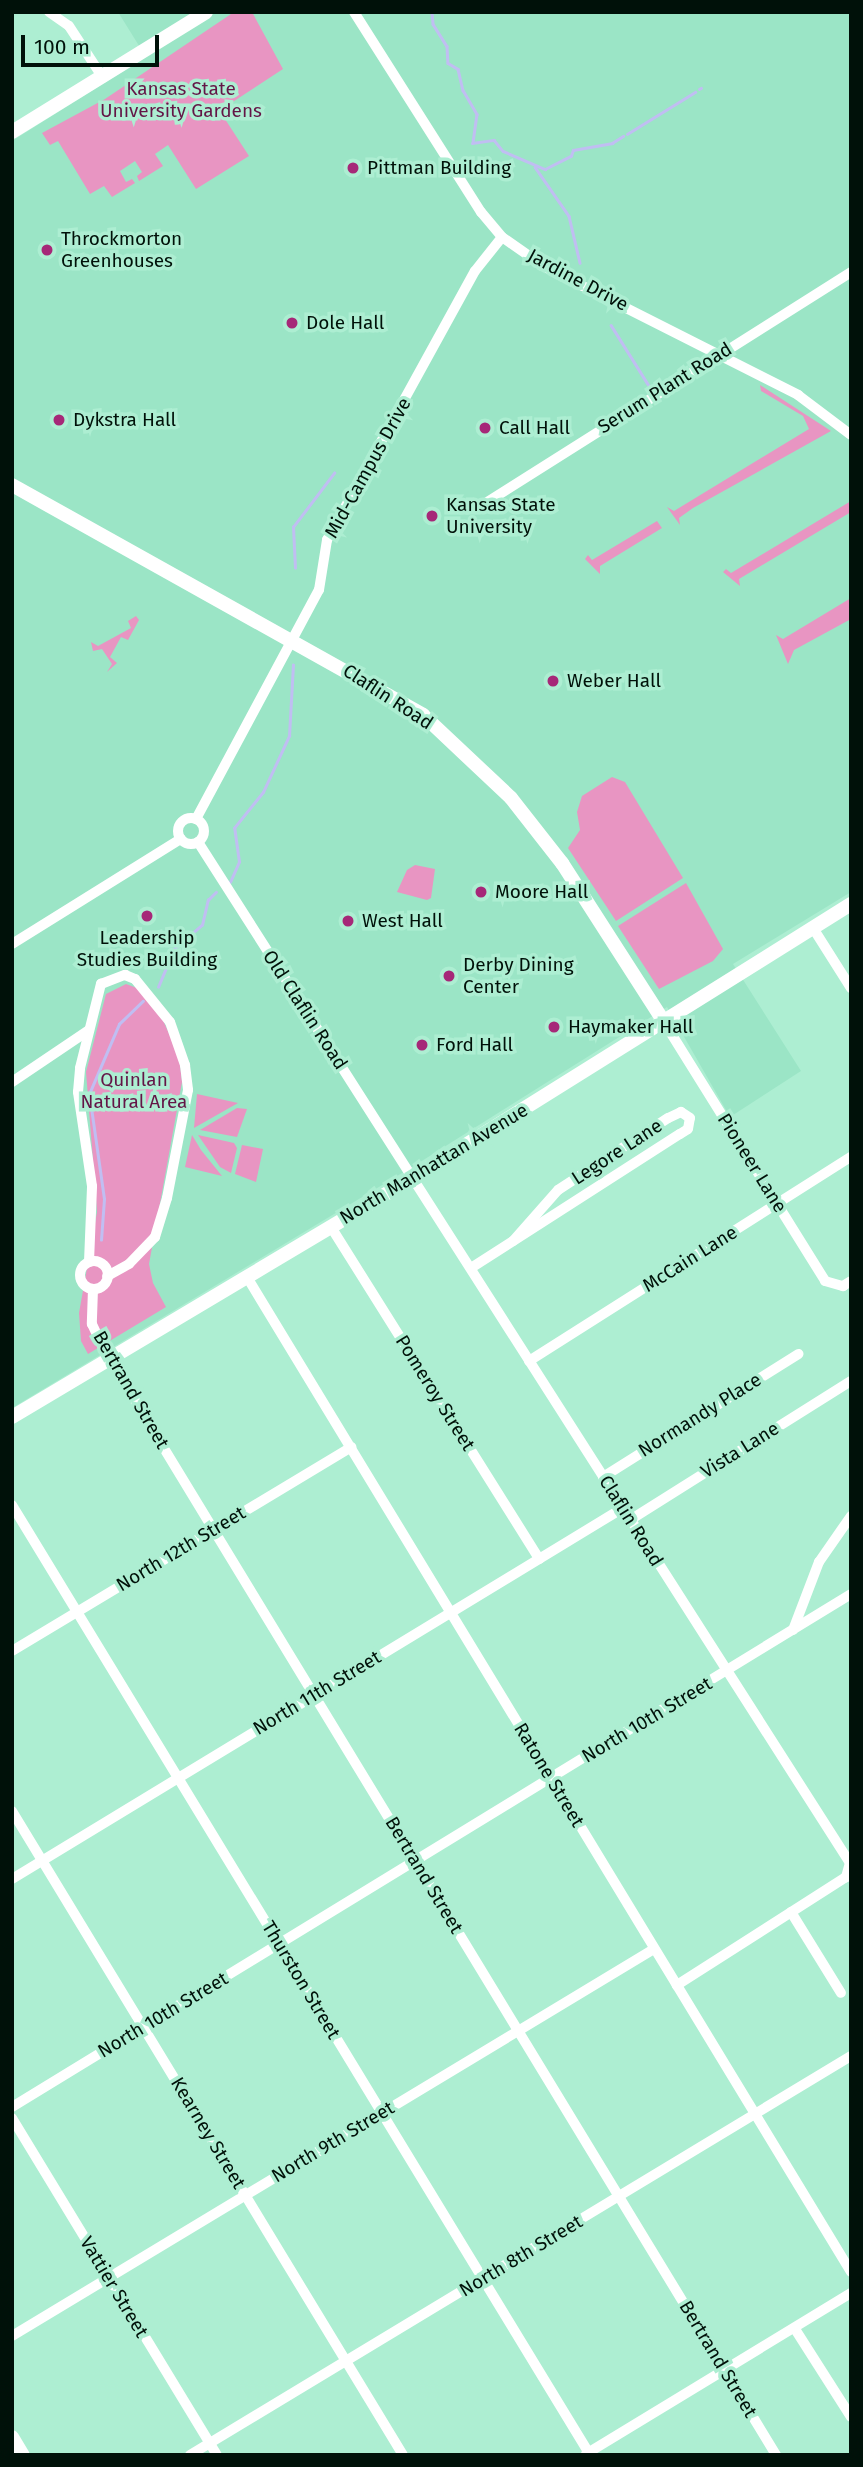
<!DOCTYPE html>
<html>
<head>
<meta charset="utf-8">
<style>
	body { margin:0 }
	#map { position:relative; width:863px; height:2467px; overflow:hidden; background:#adeed2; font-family:"Fira Sans",sans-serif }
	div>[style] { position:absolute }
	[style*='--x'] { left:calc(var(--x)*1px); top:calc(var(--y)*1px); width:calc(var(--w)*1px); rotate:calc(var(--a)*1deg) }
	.built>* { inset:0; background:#9be5c6 }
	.green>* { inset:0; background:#e895c2 }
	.stream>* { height:2.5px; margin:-1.25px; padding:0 1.25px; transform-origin:1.25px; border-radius:1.25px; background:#c0bef2 }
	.street>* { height:10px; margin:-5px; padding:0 5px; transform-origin:5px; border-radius:5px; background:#fff }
	.street>.ring { margin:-5px; padding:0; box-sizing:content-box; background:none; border:10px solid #fff; border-radius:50% }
	.secondary>* { height:14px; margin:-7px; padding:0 7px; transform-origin:7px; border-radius:7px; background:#fff }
	.dots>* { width:19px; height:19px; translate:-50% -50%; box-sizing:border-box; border:4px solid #adeed2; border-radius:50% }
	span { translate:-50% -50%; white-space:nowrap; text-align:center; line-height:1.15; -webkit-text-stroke:7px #adeed2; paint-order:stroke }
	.park-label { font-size:19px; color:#631546 }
	.poi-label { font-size:19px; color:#001109 }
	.left { translate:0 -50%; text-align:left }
	.street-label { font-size:19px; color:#001109 }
	.frame { position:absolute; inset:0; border:14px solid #001109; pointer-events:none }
	.scale { position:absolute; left:21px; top:35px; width:138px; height:32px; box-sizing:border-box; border:4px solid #001109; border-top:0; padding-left:9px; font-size:21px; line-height:24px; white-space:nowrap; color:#001109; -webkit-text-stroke:5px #adeed2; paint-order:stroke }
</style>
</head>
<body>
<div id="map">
	<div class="built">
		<i style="clip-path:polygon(118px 12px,851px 12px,851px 892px,733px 964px,801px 1071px,730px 1117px,667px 1007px,417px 1164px,12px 1408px,12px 141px,146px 57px)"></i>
	</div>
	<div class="green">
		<i style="clip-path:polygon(234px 12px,252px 12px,283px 69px,225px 107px,223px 116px,249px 156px,196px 189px,168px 145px,155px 154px,163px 166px,139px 181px,137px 176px,142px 172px,135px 161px,120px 171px,126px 182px,132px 179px,135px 183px,112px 197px,104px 186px,90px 194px,58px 141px,50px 145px,42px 133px,105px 99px)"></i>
		<i style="clip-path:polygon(760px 385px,831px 431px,693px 508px,679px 518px,680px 525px,667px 507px,674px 511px,809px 429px,803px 416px,761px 391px)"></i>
		<i style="clip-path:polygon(851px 501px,851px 512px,739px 579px,740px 586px,723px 572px,726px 569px,731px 573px)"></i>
		<i style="clip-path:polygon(657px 521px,662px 528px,600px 566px,600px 574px,585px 559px,588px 555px,592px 560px)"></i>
		<i style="clip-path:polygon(851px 598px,851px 619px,794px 650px,788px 664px,776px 635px,783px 639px)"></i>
		<i style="clip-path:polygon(136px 616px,139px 620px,128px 640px,121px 637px,110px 657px,117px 663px,107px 672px,112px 664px,102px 649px,93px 651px,91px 642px,98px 646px,131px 628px,128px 621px)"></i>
		<i style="clip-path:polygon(612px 777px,625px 782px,683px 878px,616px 921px,568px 848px,580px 830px,577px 812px,582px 796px)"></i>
		<i style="clip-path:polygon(415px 865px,435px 869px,431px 898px,427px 900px,397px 892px,407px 870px)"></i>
		<i style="clip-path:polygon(686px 883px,723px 949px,713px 961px,659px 989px,618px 926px)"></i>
		<i style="clip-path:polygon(126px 984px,137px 988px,162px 1018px,179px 1056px,182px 1082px,149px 1264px,153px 1283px,166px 1307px,88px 1354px,81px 1341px,79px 1313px,97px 1212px,86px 1072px,106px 994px)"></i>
		<i style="clip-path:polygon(197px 1094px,238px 1103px,194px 1128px)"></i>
		<i style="clip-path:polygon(237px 1108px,247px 1109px,237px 1137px,200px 1130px)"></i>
		<i style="clip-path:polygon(192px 1135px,201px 1150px,222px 1176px,185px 1167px)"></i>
		<i style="clip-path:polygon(198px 1135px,234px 1143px,237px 1148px,231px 1173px,220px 1167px)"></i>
		<i style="clip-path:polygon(242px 1145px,263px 1149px,256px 1182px,235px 1174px)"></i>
	</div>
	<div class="stream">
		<i style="--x:432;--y:12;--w:12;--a:85"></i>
		<i style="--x:433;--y:24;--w:26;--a:58"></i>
		<i style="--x:447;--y:46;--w:17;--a:87"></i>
		<i style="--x:448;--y:63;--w:12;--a:31"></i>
		<i style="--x:458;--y:69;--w:22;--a:77"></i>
		<i style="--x:463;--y:90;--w:28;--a:60"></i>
		<i style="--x:477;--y:114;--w:27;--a:98"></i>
		<i style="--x:699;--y:89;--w:2;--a:-27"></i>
		<i style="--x:627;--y:134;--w:80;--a:-31.7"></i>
		<i style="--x:472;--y:143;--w:22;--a:-8"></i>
		<i style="--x:494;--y:140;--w:14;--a:51"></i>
		<i style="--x:503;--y:151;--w:46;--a:23.2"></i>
		<i style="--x:545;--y:169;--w:29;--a:-27"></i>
		<i style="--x:571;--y:156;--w:6;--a:-72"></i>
		<i style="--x:573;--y:150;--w:40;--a:-10"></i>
		<i style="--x:612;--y:143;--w:13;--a:-32"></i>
		<i style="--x:535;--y:167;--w:60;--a:55.2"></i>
		<i style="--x:569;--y:216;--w:48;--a:76.8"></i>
		<i style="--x:611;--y:325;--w:75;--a:58"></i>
		<i style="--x:295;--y:568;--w:41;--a:-92.8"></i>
		<i style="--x:293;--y:527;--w:68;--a:-52.8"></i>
		<i style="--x:230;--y:882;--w:22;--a:-66"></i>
		<i style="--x:239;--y:862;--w:34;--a:-98"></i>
		<i style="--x:234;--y:828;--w:46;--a:-51.1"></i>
		<i style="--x:263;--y:792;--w:62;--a:-65.1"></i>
		<i style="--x:289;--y:736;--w:71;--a:-86.8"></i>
		<i style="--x:158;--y:987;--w:41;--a:-67.2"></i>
		<i style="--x:174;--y:949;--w:37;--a:-41"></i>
		<i style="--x:202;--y:925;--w:26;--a:-77"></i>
		<i style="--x:208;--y:900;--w:11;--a:-45"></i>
		<i style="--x:101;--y:1240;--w:41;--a:-85.8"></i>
		<i style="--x:104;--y:1199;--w:106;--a:-98.1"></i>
		<i style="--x:89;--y:1094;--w:76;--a:-66.8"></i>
		<i style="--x:119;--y:1024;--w:33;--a:-44"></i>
	</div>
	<div class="street">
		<i style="--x:49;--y:12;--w:24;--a:35"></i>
		<i style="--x:69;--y:26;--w:62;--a:56.8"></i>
		<i style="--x:354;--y:12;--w:237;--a:57.6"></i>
		<i style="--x:481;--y:212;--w:33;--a:50"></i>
		<i style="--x:502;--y:237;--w:52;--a:34.9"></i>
		<i style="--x:545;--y:267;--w:284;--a:26.8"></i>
		<i style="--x:798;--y:395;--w:66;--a:37"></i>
		<i style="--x:481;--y:506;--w:438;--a:-32.3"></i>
		<i class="ring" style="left:178px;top:818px;width:16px;height:16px"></i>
		<i style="--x:196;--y:819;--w:260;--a:-61.8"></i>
		<i style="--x:319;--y:590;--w:51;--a:-80.9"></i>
		<i style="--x:327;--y:540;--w:307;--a:-61.2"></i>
		<i style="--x:475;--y:271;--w:43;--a:-51.5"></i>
		<i style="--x:198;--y:842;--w:1211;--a:57.44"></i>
		<i style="--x:850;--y:1863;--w:15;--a:106"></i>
		<i style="--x:846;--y:1877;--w:201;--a:147.4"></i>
		<i style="--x:813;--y:928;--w:71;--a:57.7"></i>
		<i style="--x:12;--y:944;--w:199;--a:-31.9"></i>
		<i style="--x:664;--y:1022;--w:305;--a:58.1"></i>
		<i style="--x:825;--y:1281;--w:19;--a:16"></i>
		<i style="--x:843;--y:1286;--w:9;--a:-32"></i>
		<i style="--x:12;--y:1082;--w:93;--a:-34"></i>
		<i style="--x:331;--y:1227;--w:392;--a:57.9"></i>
		<i class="ring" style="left:80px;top:1261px;width:18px;height:18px"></i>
		<i style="--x:89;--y:1262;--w:76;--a:-87.7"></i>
		<i style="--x:92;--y:1186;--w:95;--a:-98.5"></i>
		<i style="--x:78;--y:1092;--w:24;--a:-85"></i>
		<i style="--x:80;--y:1068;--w:87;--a:-76"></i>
		<i style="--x:101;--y:984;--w:26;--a:-21"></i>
		<i style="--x:125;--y:975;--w:11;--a:22"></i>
		<i style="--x:135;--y:979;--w:55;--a:50.9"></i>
		<i style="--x:170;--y:1022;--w:46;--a:70.8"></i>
		<i style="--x:185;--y:1065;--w:25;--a:83"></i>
		<i style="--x:188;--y:1090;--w:110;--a:101"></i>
		<i style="--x:167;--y:1198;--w:41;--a:107.1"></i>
		<i style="--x:155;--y:1237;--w:37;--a:134"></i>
		<i style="--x:129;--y:1264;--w:25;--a:151"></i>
		<i style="--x:471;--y:1268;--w:248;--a:-32.7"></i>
		<i style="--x:680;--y:1134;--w:9;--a:-32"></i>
		<i style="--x:688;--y:1129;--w:11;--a:-80"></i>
		<i style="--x:690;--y:1118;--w:11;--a:-146"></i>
		<i style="--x:681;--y:1112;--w:14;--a:155"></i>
		<i style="--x:668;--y:1118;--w:131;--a:146.8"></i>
		<i style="--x:558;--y:1190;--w:68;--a:131.4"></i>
		<i style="--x:247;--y:1277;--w:1164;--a:58.74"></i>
		<i style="--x:93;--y:1289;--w:35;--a:92"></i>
		<i style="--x:92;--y:1324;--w:26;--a:65"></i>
		<i style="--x:103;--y:1348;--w:1296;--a:58.7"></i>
		<i style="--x:529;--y:1361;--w:381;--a:-32.4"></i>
		<i style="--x:603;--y:1477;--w:231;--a:-32.2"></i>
		<i style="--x:12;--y:1505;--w:1112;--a:58.68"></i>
		<i style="--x:630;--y:1520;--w:261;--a:-32.2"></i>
		<i style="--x:793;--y:1630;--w:73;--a:-69.1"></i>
		<i style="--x:819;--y:1562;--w:56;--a:-55.2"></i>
		<i style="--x:12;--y:1651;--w:396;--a:-31"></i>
		<i style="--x:12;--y:1811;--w:753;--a:58.74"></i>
		<i style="--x:12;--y:1879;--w:715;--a:-31.27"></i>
		<i style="--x:791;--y:1912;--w:95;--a:58.3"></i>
		<i style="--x:12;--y:2107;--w:983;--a:-31.44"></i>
		<i style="--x:12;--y:2118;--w:394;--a:58.7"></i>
		<i style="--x:795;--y:2329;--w:104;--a:57.5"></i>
		<i style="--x:12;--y:2336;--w:750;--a:-31.08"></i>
		<i style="--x:586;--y:2454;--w:310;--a:-31.3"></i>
		<i style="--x:190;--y:2455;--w:772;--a:-31.12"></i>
	</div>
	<div class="secondary">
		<i style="--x:12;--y:132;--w:228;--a:-31.7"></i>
		<i style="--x:12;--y:485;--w:471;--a:29.2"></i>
		<i style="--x:423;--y:715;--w:121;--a:43.3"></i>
		<i style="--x:511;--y:798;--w:83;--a:51.9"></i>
		<i style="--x:562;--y:863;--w:189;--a:57.3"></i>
		<i style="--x:12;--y:1417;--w:467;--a:-30.8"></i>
		<i style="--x:413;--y:1178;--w:517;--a:-32.03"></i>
		<i style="--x:12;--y:2437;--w:21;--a:59"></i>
	</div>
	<div class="dots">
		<i style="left:353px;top:168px;background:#a62878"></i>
		<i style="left:47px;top:250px;background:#a62878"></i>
		<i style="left:292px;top:323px;background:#a62878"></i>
		<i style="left:59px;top:420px;background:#a62878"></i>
		<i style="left:485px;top:428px;background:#a62878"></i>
		<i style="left:432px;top:516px;background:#a62878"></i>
		<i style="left:553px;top:681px;background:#a62878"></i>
		<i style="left:481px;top:892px;background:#a62878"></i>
		<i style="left:147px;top:916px;background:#a62878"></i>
		<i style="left:348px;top:921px;background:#a62878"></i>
		<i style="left:449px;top:976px;background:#a62878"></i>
		<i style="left:554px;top:1027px;background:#a62878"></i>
		<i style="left:422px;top:1045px;background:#a62878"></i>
	</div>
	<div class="park-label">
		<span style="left:181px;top:100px">Kansas State<br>University Gardens</span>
		<span style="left:134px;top:1091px">Quinlan<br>Natural Area</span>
	</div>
	<div class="poi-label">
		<span class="left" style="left:367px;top:168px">Pittman Building</span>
		<span class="left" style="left:61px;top:250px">Throckmorton<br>Greenhouses</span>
		<span class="left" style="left:306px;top:323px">Dole Hall</span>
		<span class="left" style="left:73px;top:420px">Dykstra Hall</span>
		<span class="left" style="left:499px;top:428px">Call Hall</span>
		<span class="left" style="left:446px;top:516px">Kansas State<br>University</span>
		<span class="left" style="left:567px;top:681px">Weber Hall</span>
		<span class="left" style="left:495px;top:892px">Moore Hall</span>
		<span class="left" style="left:362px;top:921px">West Hall</span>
		<span style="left:147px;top:949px">Leadership<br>Studies Building</span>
		<span class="left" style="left:463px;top:976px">Derby Dining<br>Center</span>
		<span class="left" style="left:568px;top:1027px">Haymaker Hall</span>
		<span class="left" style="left:436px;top:1045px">Ford Hall</span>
	</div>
	<div class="street-label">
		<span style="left:578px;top:280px;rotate:28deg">Jardine Drive</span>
		<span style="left:665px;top:388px;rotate:-32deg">Serum Plant Road</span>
		<span style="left:368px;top:468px;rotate:-61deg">Mid-Campus Drive</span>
		<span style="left:388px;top:697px;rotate:33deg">Claflin Road</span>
		<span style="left:305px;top:1010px;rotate:57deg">Old Claflin Road</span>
		<span style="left:617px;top:1152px;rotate:-33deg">Legore Lane</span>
		<span style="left:752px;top:1163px;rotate:58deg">Pioneer Lane</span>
		<span style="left:434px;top:1164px;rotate:-31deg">North Manhattan Avenue</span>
		<span style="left:690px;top:1259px;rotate:-32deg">McCain Lane</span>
		<span style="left:131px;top:1390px;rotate:60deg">Bertrand Street</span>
		<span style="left:435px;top:1393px;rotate:58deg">Pomeroy Street</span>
		<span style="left:700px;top:1415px;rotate:-32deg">Normandy Place</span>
		<span style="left:740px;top:1450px;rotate:-32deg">Vista Lane</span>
		<span style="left:631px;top:1521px;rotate:58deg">Claflin Road</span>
		<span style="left:181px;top:1549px;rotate:-31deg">North 12th Street</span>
		<span style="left:317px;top:1693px;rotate:-31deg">North 11th Street</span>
		<span style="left:647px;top:1720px;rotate:-31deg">North 10th Street</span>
		<span style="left:549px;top:1775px;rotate:59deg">Ratone Street</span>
		<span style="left:424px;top:1875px;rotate:59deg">Bertrand Street</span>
		<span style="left:301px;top:1980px;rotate:59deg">Thurston Street</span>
		<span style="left:163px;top:2015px;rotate:-31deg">North 10th Street</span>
		<span style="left:208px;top:2133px;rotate:59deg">Kearney Street</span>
		<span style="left:333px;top:2142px;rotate:-31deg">North 9th Street</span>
		<span style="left:521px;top:2256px;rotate:-31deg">North 8th Street</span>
		<span style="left:114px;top:2287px;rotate:59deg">Vattier Street</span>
		<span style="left:718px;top:2359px;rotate:59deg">Bertrand Street</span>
	</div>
	<div class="frame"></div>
	<div class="scale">100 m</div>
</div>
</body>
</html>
